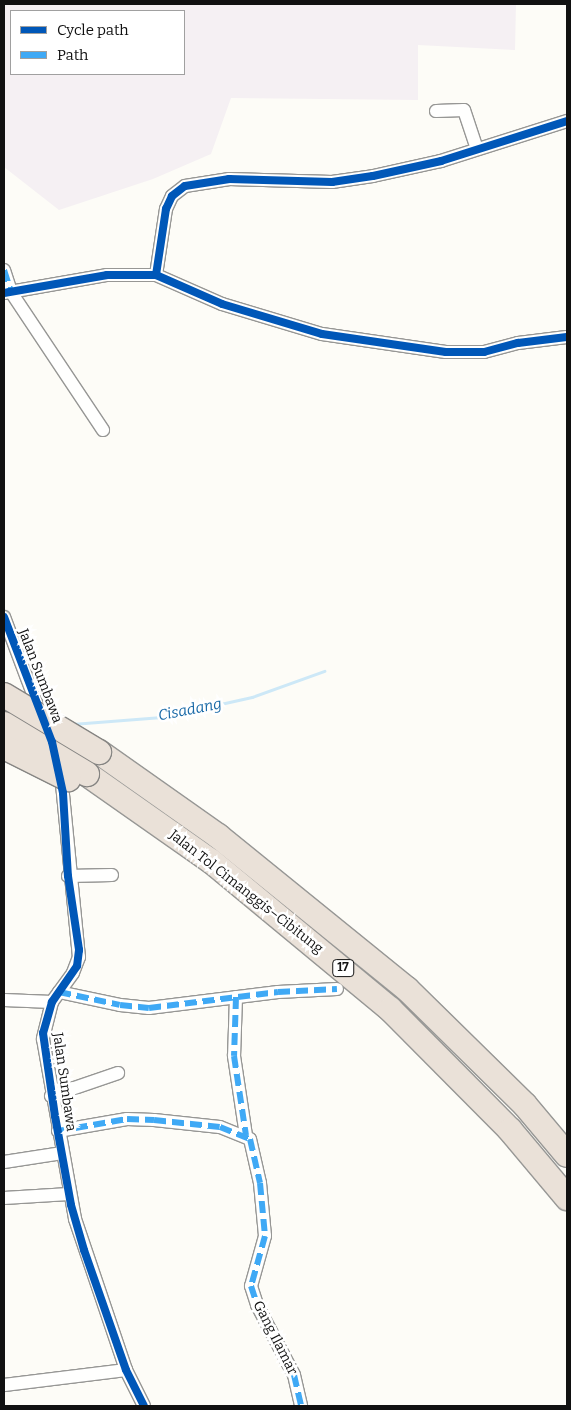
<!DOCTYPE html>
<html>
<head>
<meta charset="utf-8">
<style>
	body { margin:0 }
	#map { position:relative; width:571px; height:1410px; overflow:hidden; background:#fdfcf7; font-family:Bitter,serif }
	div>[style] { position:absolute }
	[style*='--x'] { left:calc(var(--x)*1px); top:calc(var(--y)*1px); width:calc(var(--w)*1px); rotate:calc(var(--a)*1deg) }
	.industrial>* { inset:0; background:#f5f0f3 }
	.stream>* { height:3px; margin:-1.5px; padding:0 1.5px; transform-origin:1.5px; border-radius:1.5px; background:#cde8f7 }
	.roads { filter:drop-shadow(1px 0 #979795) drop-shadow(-1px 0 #979795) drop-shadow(0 1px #979795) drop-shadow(0 -1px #979795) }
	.street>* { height:12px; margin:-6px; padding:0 6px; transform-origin:6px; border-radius:6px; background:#fffffe }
	.highway>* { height:24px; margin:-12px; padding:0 12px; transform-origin:12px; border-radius:12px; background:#eae1d8 }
	.bridges { filter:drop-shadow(1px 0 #858482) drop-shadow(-1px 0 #858482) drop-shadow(0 1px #858482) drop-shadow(0 -1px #858482) }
	.highway-bridge>* { height:24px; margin:-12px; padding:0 12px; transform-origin:12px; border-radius:12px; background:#eae1d8 }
	.quiet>* { height:6px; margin-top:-3px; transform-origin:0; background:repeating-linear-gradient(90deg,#3fa9f5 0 12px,transparent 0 18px) }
	.cycleway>* { height:8px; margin:-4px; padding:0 4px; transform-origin:4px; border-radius:4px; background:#0057b8 }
	span { translate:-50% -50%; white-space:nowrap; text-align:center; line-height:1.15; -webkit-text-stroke:5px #fff; paint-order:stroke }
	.shield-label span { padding:1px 4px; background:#fff; border:1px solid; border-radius:4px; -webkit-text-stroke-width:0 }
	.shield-label { font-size:12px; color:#111; font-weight:700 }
	.street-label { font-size:14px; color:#111 }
	.water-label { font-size:15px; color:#1768a6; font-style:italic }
	.frame { position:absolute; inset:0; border:5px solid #111; pointer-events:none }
	.legend { position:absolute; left:10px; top:10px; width:175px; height:65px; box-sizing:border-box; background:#fff; border:1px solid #a0a0a0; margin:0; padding:6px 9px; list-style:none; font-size:15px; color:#111 }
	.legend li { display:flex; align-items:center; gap:10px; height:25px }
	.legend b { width:25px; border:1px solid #a0a0a0 }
</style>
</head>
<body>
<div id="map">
	<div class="industrial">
		<i style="clip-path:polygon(evenodd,4px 4px,516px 4px,515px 50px,418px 45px,418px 100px,231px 98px,211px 154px,153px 179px,59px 210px,4px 167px,4px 4px,11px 11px,184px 11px,184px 74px,11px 74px,11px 11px)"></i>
	</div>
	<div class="stream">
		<i style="--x:72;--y:724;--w:90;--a:-4.4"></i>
		<i style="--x:162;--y:717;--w:92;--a:-12.5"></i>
		<i style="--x:252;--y:697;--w:77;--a:-19.9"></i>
	</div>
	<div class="roads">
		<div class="street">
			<i style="--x:436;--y:111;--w:28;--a:-2"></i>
			<i style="--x:464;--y:110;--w:41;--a:71.6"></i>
			<i style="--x:4;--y:270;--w:23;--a:72"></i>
			<i style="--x:11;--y:292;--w:166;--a:56.3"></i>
			<i style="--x:156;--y:275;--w:67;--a:-81.4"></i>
			<i style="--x:166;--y:209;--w:14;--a:-65"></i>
			<i style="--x:172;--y:196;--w:16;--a:-38"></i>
			<i style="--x:185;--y:186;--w:45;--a:-9"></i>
			<i style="--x:229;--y:179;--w:103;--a:1.7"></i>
			<i style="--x:332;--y:182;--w:41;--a:-8.3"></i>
			<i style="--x:373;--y:176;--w:70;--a:-12.4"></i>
			<i style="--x:441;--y:161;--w:132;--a:-17.6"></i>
			<i style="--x:4;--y:293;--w:105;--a:-9.9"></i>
			<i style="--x:107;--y:275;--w:49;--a:0"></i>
			<i style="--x:156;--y:275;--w:72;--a:23.7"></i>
			<i style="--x:222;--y:304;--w:104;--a:16.7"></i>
			<i style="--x:322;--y:334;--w:125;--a:8.3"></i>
			<i style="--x:446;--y:352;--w:38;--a:0"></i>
			<i style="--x:484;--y:352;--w:35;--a:-15"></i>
			<i style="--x:518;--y:343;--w:49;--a:-7"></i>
			<i style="--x:4;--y:617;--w:147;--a:69.4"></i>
			<i style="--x:61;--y:774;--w:184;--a:84.4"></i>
			<i style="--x:79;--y:957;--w:17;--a:111"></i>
			<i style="--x:73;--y:973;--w:36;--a:126"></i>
			<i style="--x:52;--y:1002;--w:38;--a:104"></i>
			<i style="--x:43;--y:1039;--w:183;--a:79.9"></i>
			<i style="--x:75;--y:1219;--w:159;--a:71.3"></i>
			<i style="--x:126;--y:1370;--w:40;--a:63.4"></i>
			<i style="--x:68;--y:876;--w:44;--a:-1.3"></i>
			<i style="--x:59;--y:992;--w:62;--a:12"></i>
			<i style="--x:120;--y:1005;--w:29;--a:6"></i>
			<i style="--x:149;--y:1008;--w:130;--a:-7.1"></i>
			<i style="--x:278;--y:992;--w:59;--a:-2.9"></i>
			<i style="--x:236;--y:997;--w:59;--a:91.9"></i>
			<i style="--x:234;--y:1056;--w:80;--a:81.4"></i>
			<i style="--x:4;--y:1000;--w:48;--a:2.4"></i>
			<i style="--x:51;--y:1096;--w:71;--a:-18.9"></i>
			<i style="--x:58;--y:1131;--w:70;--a:-9.9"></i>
			<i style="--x:127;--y:1119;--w:27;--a:2"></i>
			<i style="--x:154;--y:1120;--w:66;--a:6.1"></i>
			<i style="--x:220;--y:1127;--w:32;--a:22"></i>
			<i style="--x:250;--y:1139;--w:45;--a:77.2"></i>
			<i style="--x:260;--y:1183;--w:53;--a:84.6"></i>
			<i style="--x:265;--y:1236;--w:52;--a:105.6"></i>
			<i style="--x:251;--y:1286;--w:20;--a:72"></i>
			<i style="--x:257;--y:1305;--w:79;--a:62.1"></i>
			<i style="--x:294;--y:1375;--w:32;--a:77"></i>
			<i style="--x:4;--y:1162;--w:59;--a:-8.8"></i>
			<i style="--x:4;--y:1198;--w:65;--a:-3.5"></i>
			<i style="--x:4;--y:1385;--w:123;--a:-7"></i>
		</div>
		<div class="highway">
			<i style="--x:99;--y:752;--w:146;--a:35.2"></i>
			<i style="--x:218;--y:836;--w:243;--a:39"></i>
			<i style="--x:407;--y:989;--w:165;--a:44.5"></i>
			<i style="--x:525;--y:1105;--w:65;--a:50"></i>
			<i style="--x:87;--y:774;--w:151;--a:35.1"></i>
			<i style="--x:211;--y:861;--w:232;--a:39.6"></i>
			<i style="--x:390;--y:1009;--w:170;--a:45.2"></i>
			<i style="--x:510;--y:1130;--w:89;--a:50"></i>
		</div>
	</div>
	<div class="bridges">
		<div class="highway-bridge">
			<i style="--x:4;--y:695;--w:111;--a:31"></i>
			<i style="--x:4;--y:724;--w:97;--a:31.1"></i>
			<i style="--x:4;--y:747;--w:72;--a:26.6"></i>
		</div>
	</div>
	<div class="quiet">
		<i style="--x:4;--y:270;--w:23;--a:72"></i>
		<i style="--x:59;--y:992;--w:62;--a:12"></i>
		<i style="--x:120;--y:1005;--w:29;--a:6"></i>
		<i style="--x:149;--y:1008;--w:130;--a:-7.1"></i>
		<i style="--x:278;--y:992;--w:59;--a:-2.9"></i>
		<i style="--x:236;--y:997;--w:59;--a:91.9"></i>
		<i style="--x:234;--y:1056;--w:80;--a:81.4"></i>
		<i style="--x:58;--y:1131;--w:70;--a:-9.9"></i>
		<i style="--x:127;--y:1119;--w:27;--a:2"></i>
		<i style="--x:154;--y:1120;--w:66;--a:6.1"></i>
		<i style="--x:220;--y:1127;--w:32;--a:22"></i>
		<i style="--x:250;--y:1139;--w:45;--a:77.2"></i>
		<i style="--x:260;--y:1183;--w:53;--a:84.6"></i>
		<i style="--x:265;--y:1236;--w:52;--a:105.6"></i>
		<i style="--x:251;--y:1286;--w:20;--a:72"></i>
		<i style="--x:257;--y:1305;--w:79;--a:62.1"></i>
		<i style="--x:294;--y:1375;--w:32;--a:77"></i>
	</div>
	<div class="cycleway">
		<i style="--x:156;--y:275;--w:67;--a:-81.4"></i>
		<i style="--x:166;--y:209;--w:14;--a:-65"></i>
		<i style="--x:172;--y:196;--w:16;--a:-38"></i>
		<i style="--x:185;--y:186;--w:45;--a:-9"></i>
		<i style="--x:229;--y:179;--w:103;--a:1.7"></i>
		<i style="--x:332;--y:182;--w:41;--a:-8.3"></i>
		<i style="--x:373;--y:176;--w:70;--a:-12.4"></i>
		<i style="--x:441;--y:161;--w:132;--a:-17.6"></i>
		<i style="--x:4;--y:293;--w:105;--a:-9.9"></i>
		<i style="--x:107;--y:275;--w:49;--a:0"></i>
		<i style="--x:156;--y:275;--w:72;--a:23.7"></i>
		<i style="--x:222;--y:304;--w:104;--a:16.7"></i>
		<i style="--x:322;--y:334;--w:125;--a:8.3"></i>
		<i style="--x:446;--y:352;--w:38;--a:0"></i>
		<i style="--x:484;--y:352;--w:35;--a:-15"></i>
		<i style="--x:518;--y:343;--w:49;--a:-7"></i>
		<i style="--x:4;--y:617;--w:134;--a:69"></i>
		<i style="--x:52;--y:742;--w:52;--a:77.8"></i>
		<i style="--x:63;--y:793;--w:83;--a:86.6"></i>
		<i style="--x:68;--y:876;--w:75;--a:81.5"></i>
		<i style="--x:79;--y:950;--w:16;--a:97"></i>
		<i style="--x:77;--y:966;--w:44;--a:124.8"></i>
		<i style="--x:52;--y:1002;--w:32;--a:106"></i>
		<i style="--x:43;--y:1033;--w:84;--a:81.8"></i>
		<i style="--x:55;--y:1116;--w:90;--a:79.8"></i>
		<i style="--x:71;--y:1205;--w:47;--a:73.9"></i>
		<i style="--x:84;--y:1250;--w:127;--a:70.7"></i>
		<i style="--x:126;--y:1370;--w:40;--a:63.4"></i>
	</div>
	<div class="shield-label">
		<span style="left:343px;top:968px">17</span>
	</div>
	<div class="street-label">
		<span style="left:40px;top:676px;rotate:69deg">Jalan Sumbawa</span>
		<span style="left:246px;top:892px;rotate:38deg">Jalan Tol Cimanggis–Cibitung</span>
		<span style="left:64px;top:1082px;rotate:82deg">Jalan Sumbawa</span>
		<span style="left:275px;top:1338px;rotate:63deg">Gang Ilamar</span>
	</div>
	<div class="water-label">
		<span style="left:190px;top:710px;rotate:-11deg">Cisadang</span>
	</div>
	<div class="frame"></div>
	<ul class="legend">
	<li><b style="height:6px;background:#0057b8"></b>Cycle path</li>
	<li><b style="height:6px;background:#3fa9f5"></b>Path</li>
	</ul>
</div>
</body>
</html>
